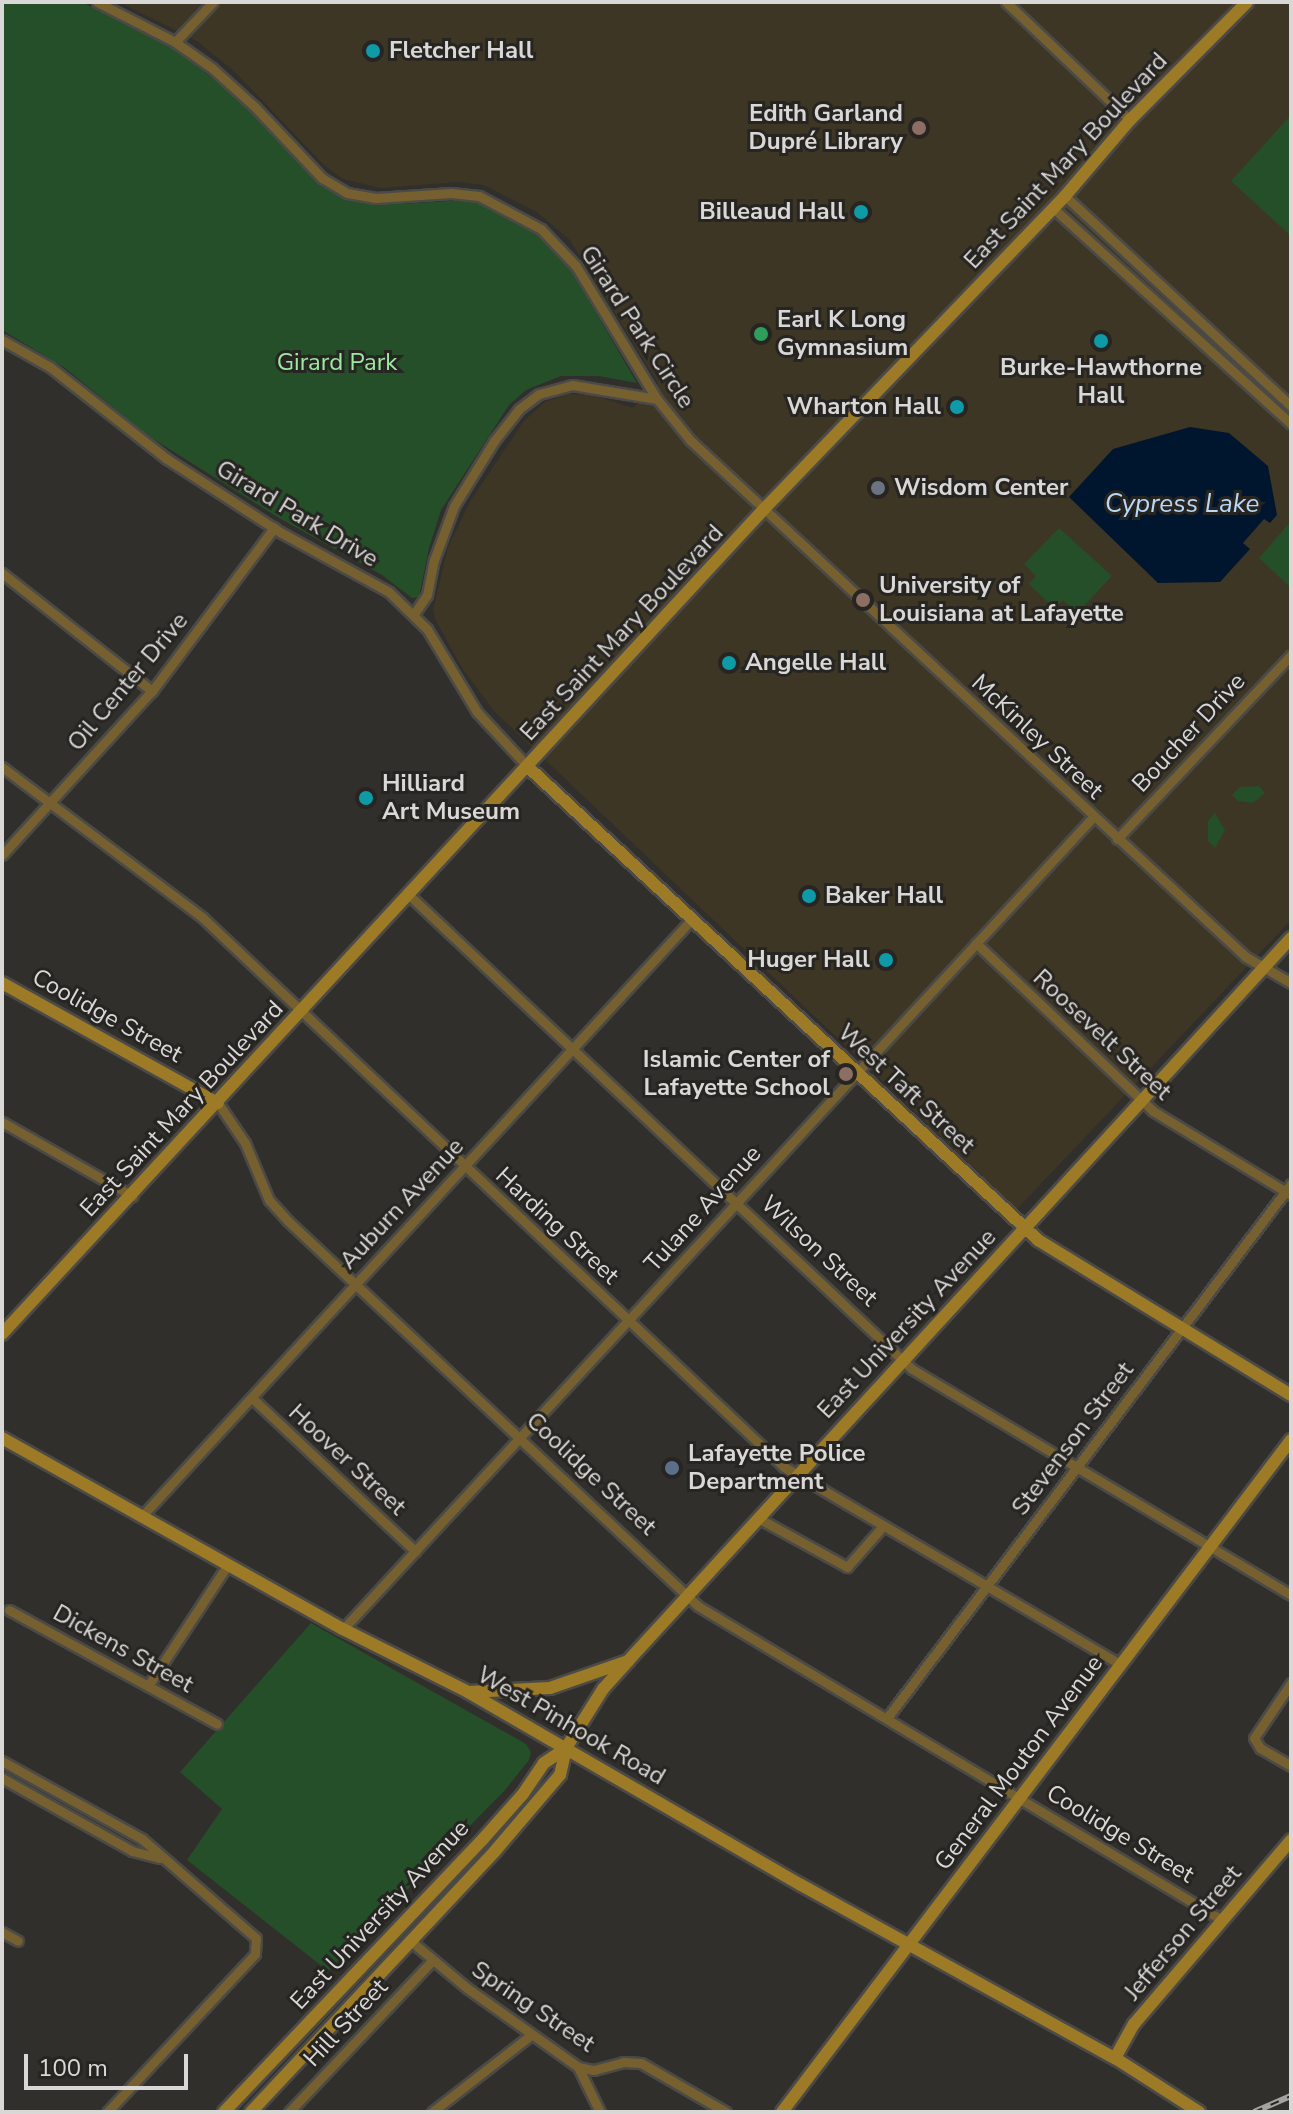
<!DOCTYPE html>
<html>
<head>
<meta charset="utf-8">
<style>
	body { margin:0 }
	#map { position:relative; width:1293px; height:2114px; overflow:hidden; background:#302f2b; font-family:"Nunito Sans",sans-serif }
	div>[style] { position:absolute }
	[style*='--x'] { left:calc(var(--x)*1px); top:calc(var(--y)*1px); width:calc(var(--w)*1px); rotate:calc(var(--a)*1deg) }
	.education>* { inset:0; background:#3e3625 }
	.green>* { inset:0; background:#244f29 }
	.water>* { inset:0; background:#00162e }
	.roads { filter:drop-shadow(2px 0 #4b4a46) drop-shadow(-2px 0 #4b4a46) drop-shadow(0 2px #4b4a46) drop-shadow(0 -2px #4b4a46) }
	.street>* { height:9px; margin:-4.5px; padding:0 4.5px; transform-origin:4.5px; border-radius:4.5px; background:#766030 }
	.secondary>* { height:12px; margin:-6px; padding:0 6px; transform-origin:6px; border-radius:6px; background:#9d7a26 }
	.rail>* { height:6px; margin-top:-3px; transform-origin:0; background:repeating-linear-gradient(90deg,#272522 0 9px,#a4a3a0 0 18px); box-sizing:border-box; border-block:2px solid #a4a3a0 }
	.dots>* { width:22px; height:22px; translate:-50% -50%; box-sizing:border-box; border:4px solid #272522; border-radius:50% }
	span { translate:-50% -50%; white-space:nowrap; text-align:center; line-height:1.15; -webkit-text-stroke:6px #272522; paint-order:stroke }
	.poi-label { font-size:24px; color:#d9d8d6; font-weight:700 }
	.left { translate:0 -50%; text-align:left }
	.right { translate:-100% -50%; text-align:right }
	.street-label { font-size:24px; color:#d9d8d6 }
	.park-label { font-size:24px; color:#9aeaa0 }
	.water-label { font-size:26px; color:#bad8f5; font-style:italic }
	.frame { position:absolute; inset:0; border:4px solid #d9d8d6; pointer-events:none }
	.scale { position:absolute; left:24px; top:2054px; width:164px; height:36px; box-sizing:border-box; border:4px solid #d9d8d6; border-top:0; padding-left:10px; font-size:24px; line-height:28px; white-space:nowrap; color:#d9d8d6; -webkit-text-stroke:6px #272522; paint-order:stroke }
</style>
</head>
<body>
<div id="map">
	<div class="education">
		<i style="clip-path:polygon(119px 2px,1291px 2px,1291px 920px,1017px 1209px,494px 711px,462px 668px,435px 619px,433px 610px,448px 547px,471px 500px,524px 421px,545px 402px,569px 394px,592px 395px,633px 408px,658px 383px,570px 240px,537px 212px,484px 185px,458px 182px,381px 188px,343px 179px,324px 165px,235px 72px,197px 41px)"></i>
	</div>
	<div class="green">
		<i style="clip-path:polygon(2px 2px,82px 2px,178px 51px,236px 97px,316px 180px,343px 197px,366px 203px,399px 204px,464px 200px,488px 206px,522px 224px,544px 238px,567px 263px,637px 383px,599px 376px,561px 376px,526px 390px,509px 405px,441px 510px,429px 548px,419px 597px,412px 598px,382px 575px,279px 518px,147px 435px,65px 368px,2px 330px)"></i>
		<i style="clip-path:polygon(1291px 115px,1291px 236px,1231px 181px)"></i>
		<i style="clip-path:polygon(1291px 521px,1291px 588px,1259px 558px)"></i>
		<i style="clip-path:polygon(1059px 528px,1112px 576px,1077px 613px,1063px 600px,1054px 608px,1029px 584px,1036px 576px,1024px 564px)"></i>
		<i style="clip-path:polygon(1259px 786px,1265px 793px,1253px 803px,1238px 801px,1232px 795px,1240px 787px)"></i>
		<i style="clip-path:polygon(1215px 813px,1225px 830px,1215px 848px,1208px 841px,1208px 821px)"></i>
		<i style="clip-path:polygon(311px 1623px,526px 1744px,531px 1752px,529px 1760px,505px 1790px,328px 1971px,187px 1860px,222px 1809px,180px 1772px)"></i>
	</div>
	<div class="water">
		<i style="clip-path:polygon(1190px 427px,1229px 433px,1268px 466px,1277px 515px,1270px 523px,1264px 519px,1243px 543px,1250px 549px,1220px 582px,1158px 583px,1069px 497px,1113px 449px)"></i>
	</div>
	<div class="roads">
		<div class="street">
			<i style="--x:97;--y:2;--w:88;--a:27.1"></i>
			<i style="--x:175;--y:42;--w:45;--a:35.1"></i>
			<i style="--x:212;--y:68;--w:58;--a:42.2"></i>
			<i style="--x:255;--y:107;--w:98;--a:46.7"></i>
			<i style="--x:322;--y:178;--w:29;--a:31"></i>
			<i style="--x:347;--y:193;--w:29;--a:10"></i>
			<i style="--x:376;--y:198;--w:75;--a:-3.8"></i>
			<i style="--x:451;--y:193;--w:28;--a:6"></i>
			<i style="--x:479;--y:196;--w:70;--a:28"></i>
			<i style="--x:541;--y:229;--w:51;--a:46.6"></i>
			<i style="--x:576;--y:266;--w:156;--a:58.7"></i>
			<i style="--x:657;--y:399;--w:53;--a:51.2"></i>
			<i style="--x:690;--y:440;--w:759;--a:42.92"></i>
			<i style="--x:1246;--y:957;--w:52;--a:30"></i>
			<i style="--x:1006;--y:2;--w:171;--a:43.6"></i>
			<i style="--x:175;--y:42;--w:55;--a:-46.5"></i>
			<i style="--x:1065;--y:196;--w:309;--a:42.9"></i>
			<i style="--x:1053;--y:208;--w:321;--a:42.2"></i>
			<i style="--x:2;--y:340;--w:55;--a:29.4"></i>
			<i style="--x:50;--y:367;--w:149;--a:38.2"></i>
			<i style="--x:167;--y:459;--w:135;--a:32.9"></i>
			<i style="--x:280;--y:532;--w:124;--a:28.8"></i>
			<i style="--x:389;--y:592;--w:53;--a:44.2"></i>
			<i style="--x:427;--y:629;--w:97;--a:58.9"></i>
			<i style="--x:477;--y:712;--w:75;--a:47.2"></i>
			<i style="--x:2;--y:573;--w:191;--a:38.2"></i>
			<i style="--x:414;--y:614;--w:23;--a:-56"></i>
			<i style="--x:427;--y:595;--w:36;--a:-79"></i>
			<i style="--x:434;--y:560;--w:58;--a:-69.7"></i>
			<i style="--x:454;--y:506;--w:76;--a:-58.4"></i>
			<i style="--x:494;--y:441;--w:41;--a:-52"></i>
			<i style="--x:519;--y:409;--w:25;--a:-37"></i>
			<i style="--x:539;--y:394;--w:34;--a:-15"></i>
			<i style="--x:572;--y:385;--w:86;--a:9.4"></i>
			<i style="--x:2;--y:767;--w:251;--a:36.9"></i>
			<i style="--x:203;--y:918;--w:799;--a:43.38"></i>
			<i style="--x:784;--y:1467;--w:391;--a:30.4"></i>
			<i style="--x:1117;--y:839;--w:253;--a:-46.6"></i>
			<i style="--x:2;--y:855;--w:222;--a:-47.6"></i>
			<i style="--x:152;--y:691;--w:204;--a:-53.2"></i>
			<i style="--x:409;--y:895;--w:691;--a:43.3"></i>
			<i style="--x:912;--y:1369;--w:441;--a:30.8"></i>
			<i style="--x:976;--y:943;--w:244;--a:43.5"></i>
			<i style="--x:1153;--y:1111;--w:162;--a:31.3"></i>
			<i style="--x:218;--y:1103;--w:48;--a:56"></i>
			<i style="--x:245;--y:1143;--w:62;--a:67.2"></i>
			<i style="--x:269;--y:1200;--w:28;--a:48"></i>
			<i style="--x:288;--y:1221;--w:562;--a:43.2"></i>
			<i style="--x:698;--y:1606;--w:611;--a:30.93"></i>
			<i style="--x:2;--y:1122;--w:150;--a:29.6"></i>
			<i style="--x:252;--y:1398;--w:224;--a:43.2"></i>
			<i style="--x:142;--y:1516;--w:812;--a:-47.35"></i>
			<i style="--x:758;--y:1518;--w:102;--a:28.8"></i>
			<i style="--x:847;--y:1567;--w:55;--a:-48.7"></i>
			<i style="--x:9;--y:1610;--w:237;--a:28.7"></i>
			<i style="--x:343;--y:1629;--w:1105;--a:-47.27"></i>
			<i style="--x:1291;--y:1683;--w:66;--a:123.9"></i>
			<i style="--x:1254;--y:1738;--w:12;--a:59"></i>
			<i style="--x:1260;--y:1748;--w:36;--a:30"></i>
			<i style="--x:148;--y:1686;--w:146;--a:-56.7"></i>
			<i style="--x:887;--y:1718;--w:670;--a:-52.89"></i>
			<i style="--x:2;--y:1761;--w:160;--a:29.1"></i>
			<i style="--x:142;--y:1839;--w:151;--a:41"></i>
			<i style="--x:256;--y:1938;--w:16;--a:94"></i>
			<i style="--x:255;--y:1954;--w:216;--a:133.1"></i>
			<i style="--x:2;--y:1778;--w:149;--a:29.3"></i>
			<i style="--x:132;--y:1851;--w:29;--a:14"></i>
			<i style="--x:2;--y:1932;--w:18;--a:29"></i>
			<i style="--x:412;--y:1942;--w:72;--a:39.9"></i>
			<i style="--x:467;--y:1988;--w:136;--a:35.4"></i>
			<i style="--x:578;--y:2067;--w:16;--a:11"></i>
			<i style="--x:594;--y:2070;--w:30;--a:-15"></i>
			<i style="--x:623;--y:2062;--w:18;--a:3"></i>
			<i style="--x:641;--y:2063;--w:98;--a:30"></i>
			<i style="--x:578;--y:2067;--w:50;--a:63.9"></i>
			<i style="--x:289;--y:2112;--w:208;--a:-46.6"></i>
			<i style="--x:432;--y:2112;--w:125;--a:-37.9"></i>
		</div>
		<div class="secondary">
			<i style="--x:528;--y:767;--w:696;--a:42.84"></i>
			<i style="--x:1038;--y:1240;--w:297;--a:31.5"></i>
			<i style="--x:2;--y:983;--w:247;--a:29.1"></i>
			<i style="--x:2;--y:1334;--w:1123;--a:-47.27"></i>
			<i style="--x:764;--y:509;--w:434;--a:-46.1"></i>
			<i style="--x:1065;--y:196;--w:100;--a:-49.5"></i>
			<i style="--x:1130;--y:120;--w:166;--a:-45.2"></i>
			<i style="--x:2;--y:1438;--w:391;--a:29.3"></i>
			<i style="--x:343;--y:1629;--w:140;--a:26.7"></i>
			<i style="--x:468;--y:1692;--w:385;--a:30.1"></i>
			<i style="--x:801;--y:1885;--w:359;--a:28.9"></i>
			<i style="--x:1115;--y:2058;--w:100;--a:32.7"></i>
			<i style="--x:469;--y:1692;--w:81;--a:-2.8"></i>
			<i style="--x:550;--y:1688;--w:83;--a:-19.1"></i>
			<i style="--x:1115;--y:2058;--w:39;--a:-61"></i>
			<i style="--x:1134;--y:2024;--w:242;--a:-49.5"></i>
			<i style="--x:224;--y:2112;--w:376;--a:-46.5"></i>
			<i style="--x:483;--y:1839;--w:60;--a:-48.4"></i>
			<i style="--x:523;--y:1794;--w:37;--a:-56"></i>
			<i style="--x:544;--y:1763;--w:27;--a:-34"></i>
			<i style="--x:251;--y:2112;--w:357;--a:-46.9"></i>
			<i style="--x:495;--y:1851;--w:100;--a:-49.5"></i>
			<i style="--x:560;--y:1775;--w:28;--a:-77"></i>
			<i style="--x:566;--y:1748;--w:70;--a:-57.9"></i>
			<i style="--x:603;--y:1689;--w:38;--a:-48"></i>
			<i style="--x:628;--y:1661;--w:981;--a:-47.48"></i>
			<i style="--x:782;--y:2112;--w:843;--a:-52.86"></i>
		</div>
	</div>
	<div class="rail">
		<i style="--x:1254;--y:2112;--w:40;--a:-23.4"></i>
	</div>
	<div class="dots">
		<i style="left:373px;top:51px;background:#0f9aa8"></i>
		<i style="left:919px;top:128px;background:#8d6e63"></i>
		<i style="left:861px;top:212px;background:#0f9aa8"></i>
		<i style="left:761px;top:334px;background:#2e9e5b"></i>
		<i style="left:1101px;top:341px;background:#0f9aa8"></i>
		<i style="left:957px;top:407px;background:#0f9aa8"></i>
		<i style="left:878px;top:488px;background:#6b7280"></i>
		<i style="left:863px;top:600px;background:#8d6e63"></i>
		<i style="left:729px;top:663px;background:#0f9aa8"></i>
		<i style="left:366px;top:798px;background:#0f9aa8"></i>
		<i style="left:809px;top:896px;background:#0f9aa8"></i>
		<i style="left:886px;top:960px;background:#0f9aa8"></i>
		<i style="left:846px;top:1074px;background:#8d6e63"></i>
		<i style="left:672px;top:1468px;background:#5c6f8a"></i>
	</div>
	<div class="poi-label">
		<span class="left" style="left:389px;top:51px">Fletcher Hall</span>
		<span class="right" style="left:903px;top:128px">Edith Garland<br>Dupré Library</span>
		<span class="right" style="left:845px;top:212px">Billeaud Hall</span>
		<span class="left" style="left:777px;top:334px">Earl K Long<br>Gymnasium</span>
		<span style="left:1101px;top:382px">Burke-Hawthorne<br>Hall</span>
		<span class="right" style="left:941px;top:407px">Wharton Hall</span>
		<span class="left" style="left:894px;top:488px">Wisdom Center</span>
		<span class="left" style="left:879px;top:600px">University of<br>Louisiana at Lafayette</span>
		<span class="left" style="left:745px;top:663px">Angelle Hall</span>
		<span class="left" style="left:382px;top:798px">Hilliard<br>Art Museum</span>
		<span class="left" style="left:825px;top:896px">Baker Hall</span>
		<span class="right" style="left:870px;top:960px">Huger Hall</span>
		<span class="right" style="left:830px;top:1074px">Islamic Center of<br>Lafayette School</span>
		<span class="left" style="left:688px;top:1468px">Lafayette Police<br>Department</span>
	</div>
	<div class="street-label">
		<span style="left:1066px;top:161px;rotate:-47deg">East Saint Mary Boulevard</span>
		<span style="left:637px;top:327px;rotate:57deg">Girard Park Circle</span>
		<span style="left:297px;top:514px;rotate:31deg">Girard Park Drive</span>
		<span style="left:622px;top:633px;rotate:-47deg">East Saint Mary Boulevard</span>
		<span style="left:128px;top:682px;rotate:-50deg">Oil Center Drive</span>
		<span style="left:1189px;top:733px;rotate:-47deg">Boucher Drive</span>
		<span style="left:1037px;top:737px;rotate:43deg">McKinley Street</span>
		<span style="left:107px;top:1016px;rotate:29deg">Coolidge Street</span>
		<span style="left:1102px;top:1035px;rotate:43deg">Roosevelt Street</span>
		<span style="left:906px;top:1089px;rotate:43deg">West Taft Street</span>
		<span style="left:182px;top:1109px;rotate:-47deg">East Saint Mary Boulevard</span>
		<span style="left:402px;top:1204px;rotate:-47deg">Auburn Avenue</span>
		<span style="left:703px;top:1209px;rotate:-48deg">Tulane Avenue</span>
		<span style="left:557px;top:1226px;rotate:43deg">Harding Street</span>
		<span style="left:819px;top:1251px;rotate:43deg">Wilson Street</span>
		<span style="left:907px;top:1324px;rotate:-47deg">East University Avenue</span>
		<span style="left:1073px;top:1439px;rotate:-53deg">Stevenson Street</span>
		<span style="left:347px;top:1460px;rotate:43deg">Hoover Street</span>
		<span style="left:591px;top:1474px;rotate:43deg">Coolidge Street</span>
		<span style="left:123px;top:1649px;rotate:29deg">Dickens Street</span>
		<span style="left:571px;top:1726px;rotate:30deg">West Pinhook Road</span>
		<span style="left:1019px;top:1763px;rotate:-53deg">General Mouton Avenue</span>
		<span style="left:1120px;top:1834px;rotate:31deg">Coolidge Street</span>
		<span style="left:380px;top:1915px;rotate:-47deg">East University Avenue</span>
		<span style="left:1183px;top:1933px;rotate:-50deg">Jefferson Street</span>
		<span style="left:533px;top:2007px;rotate:34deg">Spring Street</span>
		<span style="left:346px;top:2023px;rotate:-47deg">Hill Street</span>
	</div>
	<div class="park-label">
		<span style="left:337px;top:363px">Girard Park</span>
	</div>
	<div class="water-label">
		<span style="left:1182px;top:504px">Cypress Lake</span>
	</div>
	<div class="frame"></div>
	<div class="scale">100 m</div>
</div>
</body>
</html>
